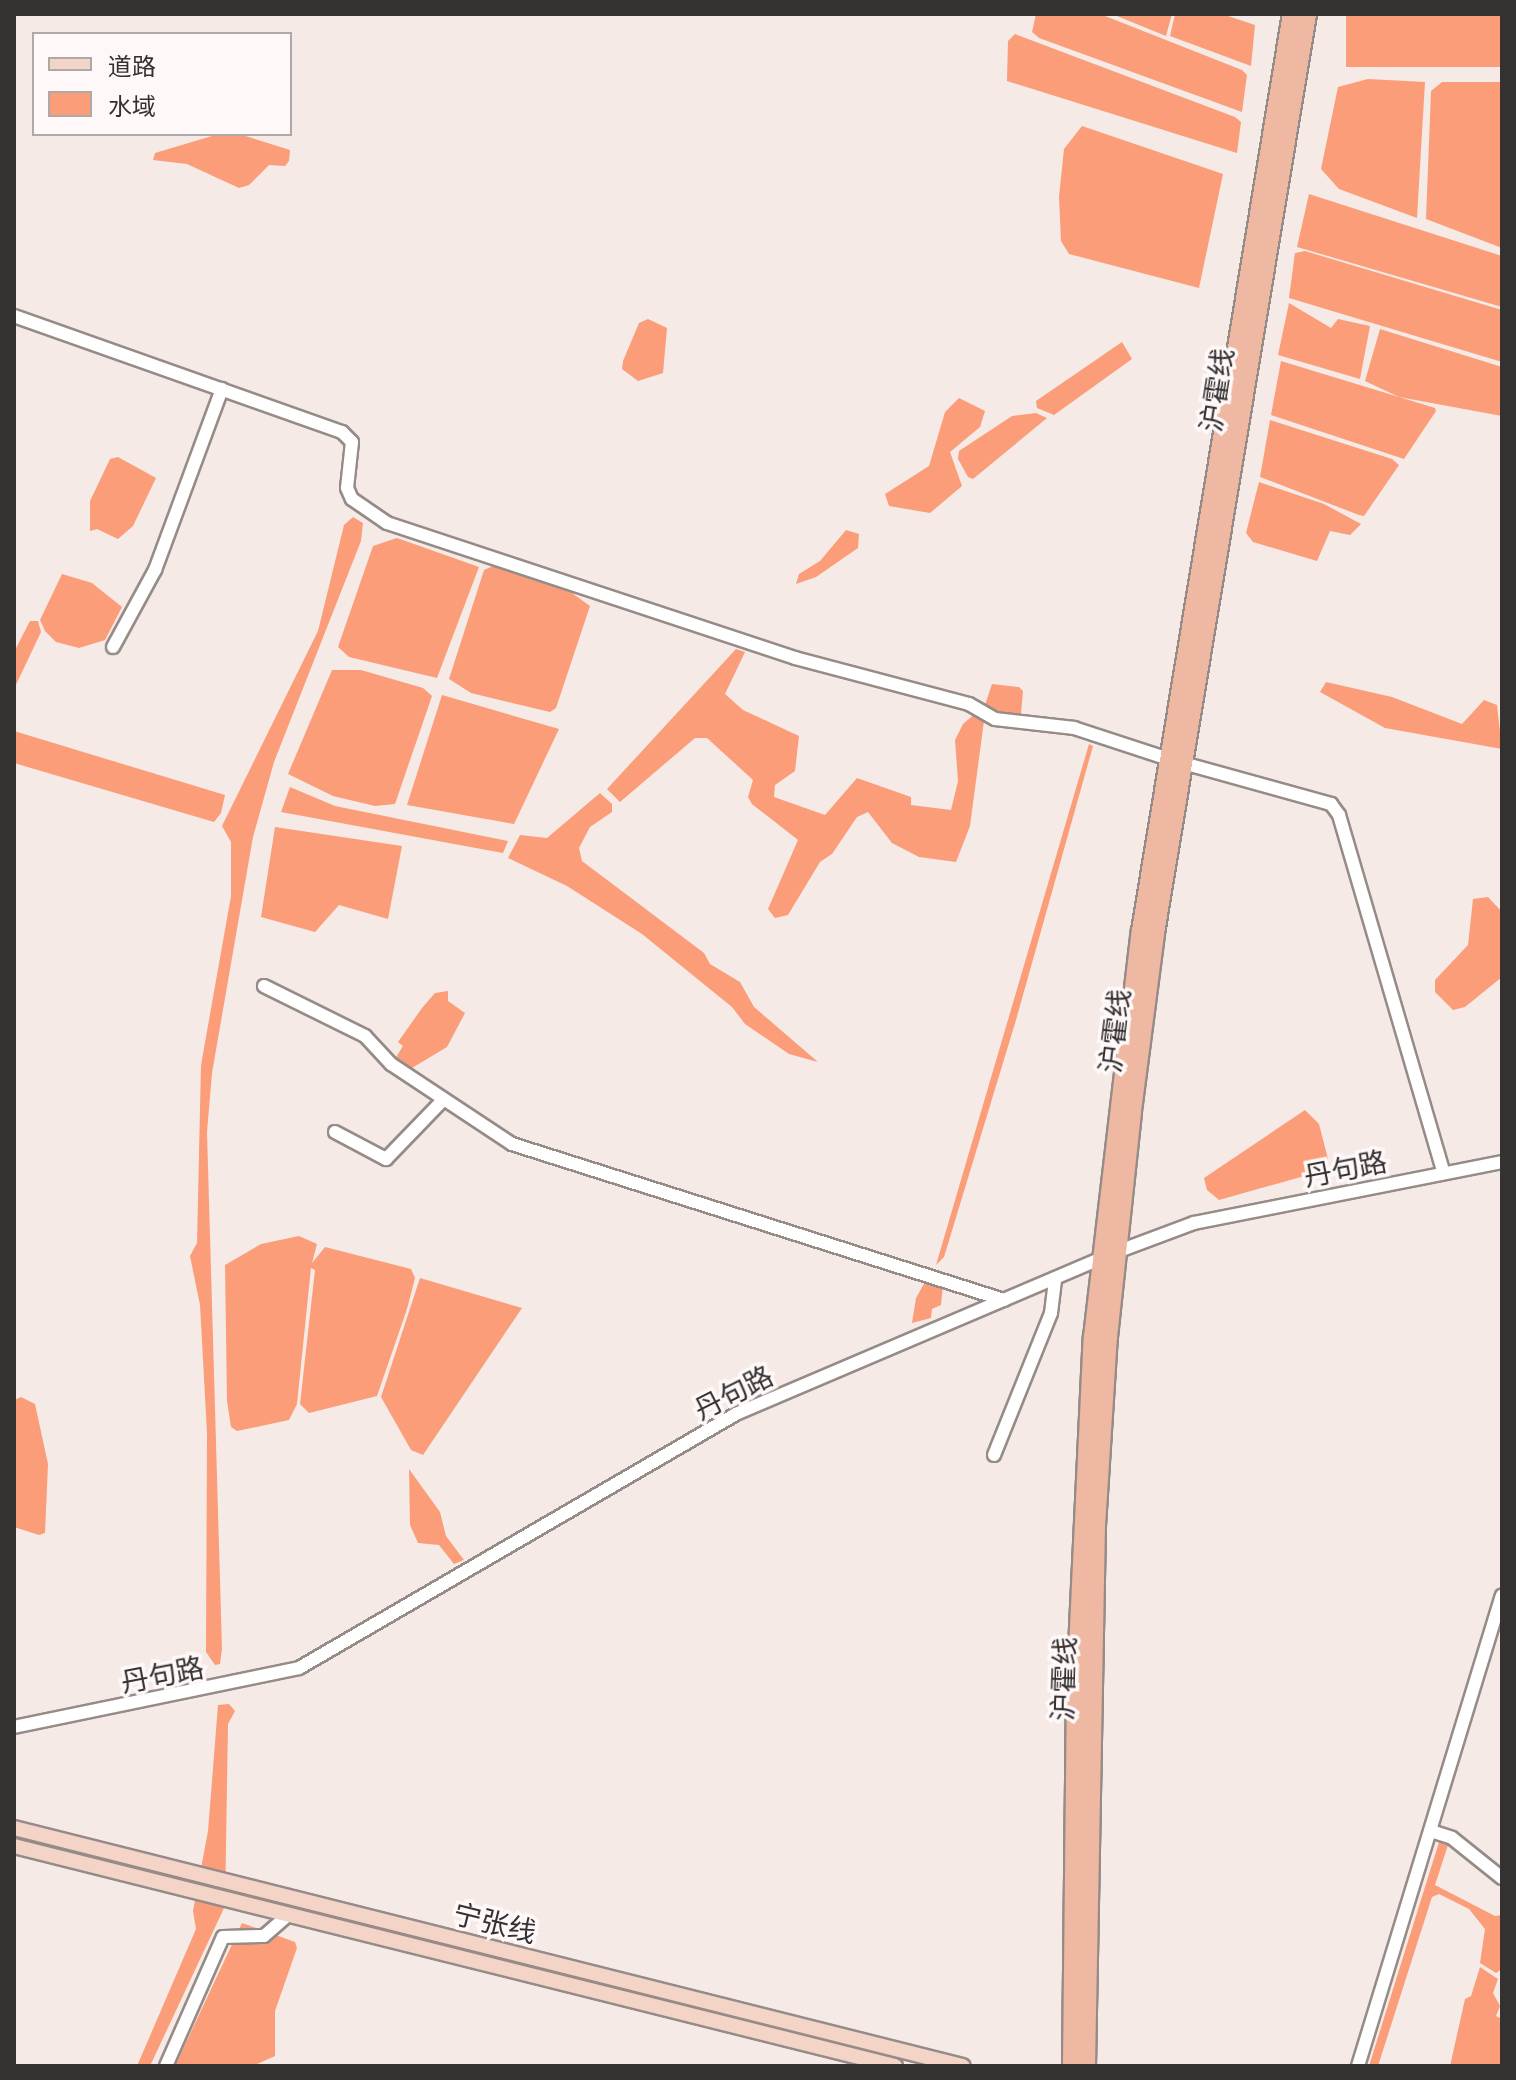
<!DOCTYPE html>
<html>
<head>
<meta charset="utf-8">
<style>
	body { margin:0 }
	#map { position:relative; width:1516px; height:2080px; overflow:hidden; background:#f6eae6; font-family:"Exo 2","Noto Sans SC",sans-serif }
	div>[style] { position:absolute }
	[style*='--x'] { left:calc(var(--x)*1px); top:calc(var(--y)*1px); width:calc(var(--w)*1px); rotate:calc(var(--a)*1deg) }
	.water>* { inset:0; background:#fb9d78; transform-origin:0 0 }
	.roads { filter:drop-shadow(2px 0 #958b87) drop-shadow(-2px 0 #958b87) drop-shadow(0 2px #958b87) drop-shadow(0 -2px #958b87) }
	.minor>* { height:12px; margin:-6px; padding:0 6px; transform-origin:6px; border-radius:6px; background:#fff }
	.major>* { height:14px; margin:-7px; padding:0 7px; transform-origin:7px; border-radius:7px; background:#f5d4c8 }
	.highway>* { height:18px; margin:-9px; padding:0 9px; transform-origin:9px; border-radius:9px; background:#eeb8a3 }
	span { translate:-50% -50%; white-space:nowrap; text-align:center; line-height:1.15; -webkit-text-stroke:7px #fef9f8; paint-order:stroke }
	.street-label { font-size:28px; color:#353130 }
	.frame { position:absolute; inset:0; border:16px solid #353130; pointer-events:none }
	.legend { position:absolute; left:32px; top:32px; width:260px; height:104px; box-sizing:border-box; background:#fef9f8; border:2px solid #aea9a8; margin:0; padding:10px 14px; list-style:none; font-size:24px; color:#353130 }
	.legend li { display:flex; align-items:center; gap:16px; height:40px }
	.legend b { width:40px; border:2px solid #aea9a8 }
</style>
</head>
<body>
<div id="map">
	<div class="water">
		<i style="clip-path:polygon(1036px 14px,1100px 14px,1242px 70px,1247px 75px,1242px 112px,1039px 38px,1032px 32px)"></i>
		<i style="clip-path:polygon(1112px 14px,1172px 14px,1166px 36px)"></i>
		<i style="clip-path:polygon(1175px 14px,1222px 14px,1255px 25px,1251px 66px,1170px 36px)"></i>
		<i style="left:1346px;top:14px;width:156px;height:53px"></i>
		<i style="clip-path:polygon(1015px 34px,1235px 117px,1241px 122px,1237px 153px,1007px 81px,1008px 41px)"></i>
		<i style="clip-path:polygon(1368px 79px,1425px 82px,1417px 218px,1339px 189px,1321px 169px,1338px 87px)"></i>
		<i style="clip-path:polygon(1442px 82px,1502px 82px,1502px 248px,1426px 219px,1431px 91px)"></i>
		<i style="clip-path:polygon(1082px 126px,1223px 174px,1199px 288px,1069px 254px,1061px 241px,1059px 197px,1064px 149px)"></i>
		<i style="clip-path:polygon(239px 134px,290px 150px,289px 161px,285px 166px,269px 165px,249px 185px,239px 188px,187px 164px,153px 160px,155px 153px,212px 136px)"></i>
		<i style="clip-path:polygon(1309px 194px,1502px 256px,1502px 307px,1297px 247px)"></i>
		<i style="clip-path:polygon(1305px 251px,1502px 310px,1502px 362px,1289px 298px,1295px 253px)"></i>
		<i style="clip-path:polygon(1289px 303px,1331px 328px,1338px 319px,1370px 326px,1360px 379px,1278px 355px)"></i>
		<i style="clip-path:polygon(648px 319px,667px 328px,663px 373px,638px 381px,622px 369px,623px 361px,639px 323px)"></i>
		<i style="clip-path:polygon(1380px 329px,1502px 367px,1502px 416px,1399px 397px,1365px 381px)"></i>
		<i style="clip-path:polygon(1122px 342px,1132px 359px,1054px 415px,1037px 408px,1036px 401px)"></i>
		<i style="clip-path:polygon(1281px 361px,1435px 408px,1436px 411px,1404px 459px,1271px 415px)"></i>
		<i style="clip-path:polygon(959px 398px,985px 411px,980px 427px,950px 452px,962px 486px,930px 513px,889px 506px,885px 494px,929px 466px,945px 412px)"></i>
		<i style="clip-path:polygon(1036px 413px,1047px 418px,973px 479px,968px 477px,958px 459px,959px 451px,1012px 416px)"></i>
		<i style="clip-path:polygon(1270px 420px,1392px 459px,1399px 465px,1364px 516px,1359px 515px,1260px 477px)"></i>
		<i style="clip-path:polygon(118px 457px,156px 478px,133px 526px,118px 539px,97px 529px,90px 531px,90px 501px,110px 459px)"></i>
		<i style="clip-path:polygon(1259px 482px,1324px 504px,1361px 524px,1350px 535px,1330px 531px,1317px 561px,1253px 542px,1246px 533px)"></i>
		<i style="clip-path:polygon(353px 517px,363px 523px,361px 541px,274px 762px,253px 837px,212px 1073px,207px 1132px,222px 1649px,220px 1664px,215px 1665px,206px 1652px,207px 1433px,200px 1305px,190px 1256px,197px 1243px,201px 1065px,231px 896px,231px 842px,222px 826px,318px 631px,344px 525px)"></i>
		<i style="clip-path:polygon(846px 530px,859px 534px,858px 548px,816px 577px,796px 584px,799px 574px,820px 561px)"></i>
		<i style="clip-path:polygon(397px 538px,479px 567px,437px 678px,349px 657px,338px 647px,373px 546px)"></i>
		<i style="clip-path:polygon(495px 565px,572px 593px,590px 606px,556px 708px,550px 712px,471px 693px,449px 679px,484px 570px)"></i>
		<i style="clip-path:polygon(62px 574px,92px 583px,122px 607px,105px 640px,79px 648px,56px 642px,45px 631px,40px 620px)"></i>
		<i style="clip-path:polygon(30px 621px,38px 621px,41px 632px,14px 689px,14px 652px)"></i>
		<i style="clip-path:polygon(736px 649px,745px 652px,725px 694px,743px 710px,799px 736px,795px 771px,775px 785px,774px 797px,825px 815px,857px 778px,911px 797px,911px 805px,951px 810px,958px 781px,955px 740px,963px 724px,985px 705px,992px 684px,1019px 687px,1023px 691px,1021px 714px,993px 714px,984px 721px,970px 826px,956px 862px,919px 857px,892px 843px,868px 812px,857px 817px,832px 854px,820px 862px,788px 915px,775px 918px,768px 909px,798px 840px,752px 804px,748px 797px,753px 780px,707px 738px,695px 738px,620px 802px,607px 789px)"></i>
		<i style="clip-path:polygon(332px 670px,361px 670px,423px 688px,432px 696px,395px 804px,375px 806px,333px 796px,288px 774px)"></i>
		<i style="clip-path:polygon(1326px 682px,1392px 697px,1462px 724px,1484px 700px,1497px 705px,1502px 749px,1385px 728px,1320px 692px)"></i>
		<i style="clip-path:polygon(442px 695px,559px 729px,514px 824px,407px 805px)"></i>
		<i style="clip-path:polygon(14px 731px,225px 795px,221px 813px,214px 822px,14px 763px)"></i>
		<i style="clip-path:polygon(1089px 744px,1093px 746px,1016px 1020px,944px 1257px,936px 1265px)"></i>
		<i style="clip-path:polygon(290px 787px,335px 806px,508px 841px,503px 853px,281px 812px)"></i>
		<i style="clip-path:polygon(600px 793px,612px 804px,612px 812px,590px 827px,579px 848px,582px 861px,704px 953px,710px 964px,740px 982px,754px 1007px,818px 1062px,789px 1054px,745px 1024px,732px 1007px,642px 934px,567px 886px,508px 858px,520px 835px,547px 838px)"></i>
		<i style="clip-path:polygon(275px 827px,402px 846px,388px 919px,339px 905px,315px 932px,261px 917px)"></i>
		<i style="clip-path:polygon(1488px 897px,1502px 912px,1502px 977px,1465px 1007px,1453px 1010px,1435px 992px,1435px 980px,1468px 945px,1473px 899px)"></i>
		<i style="clip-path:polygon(448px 991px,448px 1001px,465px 1013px,447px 1047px,412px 1068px,395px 1059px,403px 1046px,398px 1042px,422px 1008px,435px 993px)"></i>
		<i style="clip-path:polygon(1305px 1110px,1319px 1124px,1328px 1159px,1322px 1171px,1219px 1200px,1207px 1190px,1204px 1178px)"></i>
		<i style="clip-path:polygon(299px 1236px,317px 1244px,312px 1263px,325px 1247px,411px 1269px,415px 1278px,407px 1309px,377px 1396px,309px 1413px,300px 1404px,315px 1270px,311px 1268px,297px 1404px,289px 1420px,237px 1431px,231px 1427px,227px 1401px,225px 1265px,261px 1244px)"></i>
		<i style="clip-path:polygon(420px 1278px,522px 1308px,423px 1455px,411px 1450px,381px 1397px)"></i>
		<i style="clip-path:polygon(926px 1280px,943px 1284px,941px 1305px,932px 1309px,931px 1318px,912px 1323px,916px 1298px)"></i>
		<i style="clip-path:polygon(21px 1397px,35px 1404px,48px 1464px,45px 1533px,39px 1535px,14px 1527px,14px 1400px)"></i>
		<i style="clip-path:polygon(409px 1469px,440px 1512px,446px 1536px,464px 1560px,454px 1564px,439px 1545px,418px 1543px,410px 1525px)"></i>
		<i style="clip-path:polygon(229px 1704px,235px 1711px,228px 1724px,225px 1906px,150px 2066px,137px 2066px,196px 1929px,193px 1911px,208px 1831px,218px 1705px)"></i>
		<i style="clip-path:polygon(1440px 1839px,1449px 1842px,1435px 1885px,1495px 1916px,1502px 1915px,1502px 1969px,1496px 1973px,1480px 1963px,1485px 1929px,1469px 1909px,1439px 1894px,1432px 1897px,1378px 2066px,1369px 2066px)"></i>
		<i style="clip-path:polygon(242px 1923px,295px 1942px,297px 1948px,275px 2011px,275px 2056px,253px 2066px,175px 2066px)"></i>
		<i style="clip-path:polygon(1480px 1967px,1498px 1979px,1493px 1993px,1500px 2006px,1496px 2016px,1502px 2019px,1502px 2066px,1450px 2066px,1465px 1999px,1471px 1996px)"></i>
	</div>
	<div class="roads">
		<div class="minor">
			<i style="--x:14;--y:316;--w:348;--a:19.5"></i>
			<i style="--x:342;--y:432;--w:14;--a:45"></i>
			<i style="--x:352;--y:442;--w:46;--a:96.2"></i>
			<i style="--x:347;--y:488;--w:12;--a:66"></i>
			<i style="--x:352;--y:499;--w:42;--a:34.4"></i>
			<i style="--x:387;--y:523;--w:430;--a:18.3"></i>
			<i style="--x:795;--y:658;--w:180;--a:14.8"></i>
			<i style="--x:969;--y:704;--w:30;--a:30"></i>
			<i style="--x:995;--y:719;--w:80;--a:6.5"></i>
			<i style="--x:1074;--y:728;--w:100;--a:18.1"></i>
			<i style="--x:113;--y:647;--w:88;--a:-61.4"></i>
			<i style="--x:155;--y:570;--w:193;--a:-69.7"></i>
			<i style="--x:1183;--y:763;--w:154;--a:15.5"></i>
			<i style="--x:1331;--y:804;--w:14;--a:54"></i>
			<i style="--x:1339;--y:815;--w:373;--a:73.7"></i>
			<i style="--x:264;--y:986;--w:113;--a:26.3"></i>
			<i style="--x:365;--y:1036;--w:38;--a:47"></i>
			<i style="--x:391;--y:1064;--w:145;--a:33.5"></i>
			<i style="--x:512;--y:1144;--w:516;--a:17.59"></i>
			<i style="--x:335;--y:1132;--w:58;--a:27.9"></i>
			<i style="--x:386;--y:1159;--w:83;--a:-46"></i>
			<i style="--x:994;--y:1455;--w:153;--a:-68.1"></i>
			<i style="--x:1051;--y:1313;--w:35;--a:-83"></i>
			<i style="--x:14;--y:1727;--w:291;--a:-11.7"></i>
			<i style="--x:299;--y:1668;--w:505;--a:-30.17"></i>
			<i style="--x:736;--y:1414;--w:416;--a:-23.1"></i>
			<i style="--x:1119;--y:1251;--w:80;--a:-20.5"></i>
			<i style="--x:1194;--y:1223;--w:314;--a:-11.2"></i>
			<i style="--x:1431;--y:1831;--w:22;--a:18"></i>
			<i style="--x:1452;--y:1838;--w:64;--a:38.7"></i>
			<i style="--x:166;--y:2066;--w:141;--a:-66.2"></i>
			<i style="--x:223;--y:1937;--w:41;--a:-1.4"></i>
			<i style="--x:264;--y:1936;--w:32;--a:-41"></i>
			<i style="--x:1358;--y:2066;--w:492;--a:-73"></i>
		</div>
		<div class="major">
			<i style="--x:14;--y:1828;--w:978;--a:14.08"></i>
			<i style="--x:14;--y:1846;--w:908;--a:14.02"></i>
		</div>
		<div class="highway">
			<i style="--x:1072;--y:2066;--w:375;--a:-89.4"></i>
			<i style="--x:1076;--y:1691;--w:354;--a:-87.3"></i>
			<i style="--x:1093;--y:1337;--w:409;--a:-83.3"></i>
			<i style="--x:1141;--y:931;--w:929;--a:-80.65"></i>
			<i style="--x:1086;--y:2066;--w:540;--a:-88.94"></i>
			<i style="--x:1096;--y:1526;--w:189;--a:-86.4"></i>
			<i style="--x:1108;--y:1337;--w:227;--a:-83.9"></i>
			<i style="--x:1132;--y:1111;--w:179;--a:-82.6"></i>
			<i style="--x:1155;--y:933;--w:931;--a:-80.61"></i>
		</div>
	</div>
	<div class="street-label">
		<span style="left:1216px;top:390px;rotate:-81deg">沪霍线</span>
		<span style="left:1114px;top:1031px;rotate:-83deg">沪霍线</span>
		<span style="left:1345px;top:1168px;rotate:-11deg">丹句路</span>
		<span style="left:733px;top:1392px;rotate:-27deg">丹句路</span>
		<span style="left:162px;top:1674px;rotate:-11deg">丹句路</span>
		<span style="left:1063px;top:1679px;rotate:-88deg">沪霍线</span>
		<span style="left:495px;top:1922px;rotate:14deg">宁张线</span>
	</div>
	<div class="frame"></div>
	<ul class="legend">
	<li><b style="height:10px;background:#f5d4c8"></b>道路</li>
	<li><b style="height:22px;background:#fb9d78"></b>水域</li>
	</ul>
</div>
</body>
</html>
